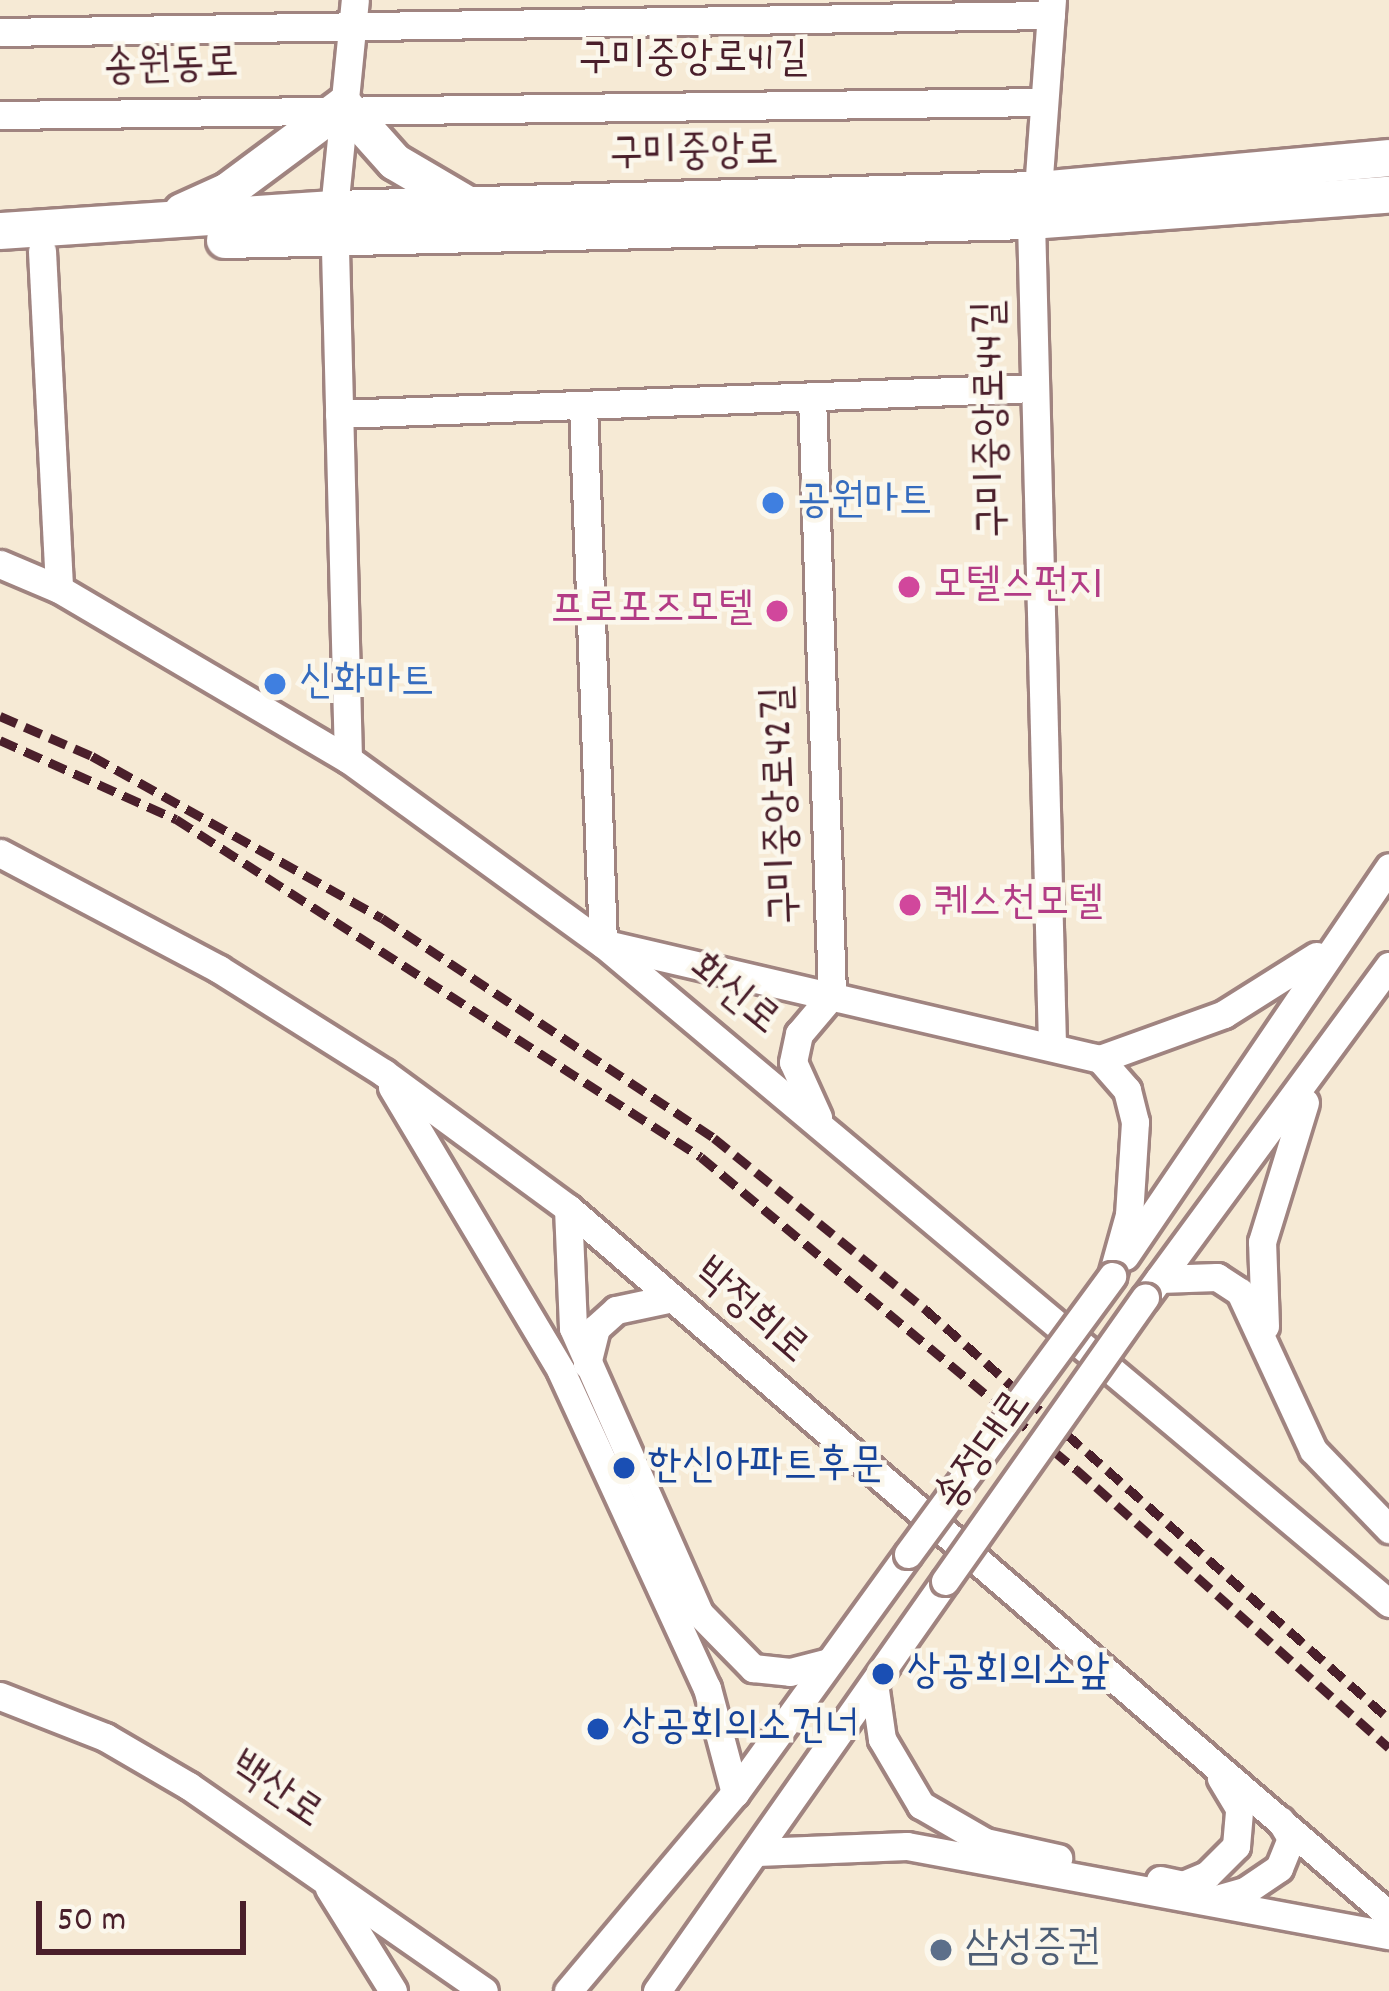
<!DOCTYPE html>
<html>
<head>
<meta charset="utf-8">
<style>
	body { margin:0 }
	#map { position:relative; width:1389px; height:1991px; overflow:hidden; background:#f6ead5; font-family:Dekko,"Poor Story",sans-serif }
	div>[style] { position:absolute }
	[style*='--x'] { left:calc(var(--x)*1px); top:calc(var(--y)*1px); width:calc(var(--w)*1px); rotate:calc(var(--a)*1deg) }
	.roads { filter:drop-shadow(3px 0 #a08480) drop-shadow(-3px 0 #a08480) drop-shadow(0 3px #a08480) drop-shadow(0 -3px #a08480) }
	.minor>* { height:27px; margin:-13.5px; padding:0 13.5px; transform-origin:13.5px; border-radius:13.5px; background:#fff }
	.major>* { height:36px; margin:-18px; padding:0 18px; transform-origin:18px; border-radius:18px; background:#fff }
	.rail>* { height:9px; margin-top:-4.5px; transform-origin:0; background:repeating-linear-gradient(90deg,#4a1f2b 0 18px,transparent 0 27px) }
	.bridges { filter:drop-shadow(3px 0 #a08480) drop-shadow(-3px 0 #a08480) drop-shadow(0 3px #a08480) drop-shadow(0 -3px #a08480) }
	.minor-bridge>* { height:27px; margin:-13.5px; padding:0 13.5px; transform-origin:13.5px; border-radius:13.5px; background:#fff }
	.dots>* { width:33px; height:33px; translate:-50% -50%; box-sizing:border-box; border:6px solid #fbf7ec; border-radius:50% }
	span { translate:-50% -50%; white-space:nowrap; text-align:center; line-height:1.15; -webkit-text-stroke:9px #fbf7ec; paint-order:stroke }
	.street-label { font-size:42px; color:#4a1f2b }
	.shop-label { font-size:42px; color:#366cbe }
	.left { translate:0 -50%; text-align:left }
	.hotel-label { font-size:42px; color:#b23c85 }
	.right { translate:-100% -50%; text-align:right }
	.transit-label { font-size:42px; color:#164399 }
	.service-label { font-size:42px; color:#4e5e75 }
	.scale { position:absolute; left:36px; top:1901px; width:210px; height:54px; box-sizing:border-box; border:6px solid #4a1f2b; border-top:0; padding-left:15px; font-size:36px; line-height:42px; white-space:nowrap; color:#4a1f2b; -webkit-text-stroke:9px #fbf7ec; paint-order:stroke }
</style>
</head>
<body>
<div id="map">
	<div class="roads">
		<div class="minor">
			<i style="--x:0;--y:32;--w:1051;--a:-0.93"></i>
			<i style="--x:0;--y:115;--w:1043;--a:-0.71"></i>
			<i style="--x:1038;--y:190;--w:191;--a:-85.8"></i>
			<i style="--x:1031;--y:221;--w:824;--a:88.54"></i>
			<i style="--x:42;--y:251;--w:338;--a:87.1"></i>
			<i style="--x:812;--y:397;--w:598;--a:88.08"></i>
			<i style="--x:583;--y:405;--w:539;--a:87.87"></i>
			<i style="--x:339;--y:414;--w:696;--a:-2.14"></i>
			<i style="--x:0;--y:564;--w:64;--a:23"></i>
			<i style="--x:59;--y:589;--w:335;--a:30.5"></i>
			<i style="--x:348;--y:759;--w:315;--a:36"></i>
			<i style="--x:603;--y:944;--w:1026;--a:39.98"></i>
			<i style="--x:348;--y:759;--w:550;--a:-91.46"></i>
			<i style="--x:334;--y:209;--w:210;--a:-84.3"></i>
			<i style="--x:0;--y:853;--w:248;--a:27.9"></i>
			<i style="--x:219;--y:969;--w:195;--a:32.2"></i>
			<i style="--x:384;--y:1073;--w:228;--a:36.3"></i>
			<i style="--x:568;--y:1208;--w:1083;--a:40.73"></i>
			<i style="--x:610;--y:945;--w:503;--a:13.1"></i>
			<i style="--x:1100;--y:1059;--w:41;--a:48.9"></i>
			<i style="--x:1127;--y:1090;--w:33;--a:76"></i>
			<i style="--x:1135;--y:1122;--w:93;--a:93.7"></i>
			<i style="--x:1129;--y:1215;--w:63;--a:105.6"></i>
			<i style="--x:1100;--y:1059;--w:132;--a:-19.9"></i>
			<i style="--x:1224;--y:1014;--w:109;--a:-32.2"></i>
			<i style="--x:392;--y:1087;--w:330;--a:59.2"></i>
			<i style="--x:561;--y:1371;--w:349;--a:65.3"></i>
			<i style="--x:707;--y:1688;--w:109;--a:75.1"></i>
			<i style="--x:818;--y:1117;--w:60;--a:-114.4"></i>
			<i style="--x:793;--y:1062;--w:29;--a:-78"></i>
			<i style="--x:799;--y:1034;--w:51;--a:-49.8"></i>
			<i style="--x:568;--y:1208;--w:120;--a:87.6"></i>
			<i style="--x:573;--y:1328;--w:313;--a:66.1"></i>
			<i style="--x:700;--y:1614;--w:76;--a:45.5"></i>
			<i style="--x:753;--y:1668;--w:37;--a:6"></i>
			<i style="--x:790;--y:1672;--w:40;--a:-14.4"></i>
			<i style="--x:1125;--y:1256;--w:470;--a:-55.8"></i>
			<i style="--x:1159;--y:1279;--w:58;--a:-2"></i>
			<i style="--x:1217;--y:1277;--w:27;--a:33"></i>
			<i style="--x:1240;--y:1292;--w:174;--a:65.2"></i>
			<i style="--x:1313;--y:1450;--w:110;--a:46.1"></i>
			<i style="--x:1145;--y:1298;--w:412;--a:-53.7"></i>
			<i style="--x:1265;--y:1326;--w:84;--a:-92"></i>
			<i style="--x:1262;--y:1242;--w:146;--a:-72.9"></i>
			<i style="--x:587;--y:1364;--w:37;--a:-76"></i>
			<i style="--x:596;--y:1328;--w:27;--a:-42"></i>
			<i style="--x:616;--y:1310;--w:53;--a:-11.9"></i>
			<i style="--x:875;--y:1690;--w:49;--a:81.9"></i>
			<i style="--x:882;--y:1739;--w:77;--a:59.4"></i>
			<i style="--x:921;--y:1805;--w:74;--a:30"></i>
			<i style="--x:985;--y:1842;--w:75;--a:12.4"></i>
			<i style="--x:0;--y:1696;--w:113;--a:21.3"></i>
			<i style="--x:105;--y:1737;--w:97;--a:30.3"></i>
			<i style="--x:189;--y:1786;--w:359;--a:34.8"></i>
			<i style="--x:757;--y:1852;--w:150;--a:-2.3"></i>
			<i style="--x:907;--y:1846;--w:490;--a:10.5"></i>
			<i style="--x:1160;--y:1880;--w:24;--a:12"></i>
			<i style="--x:1183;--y:1885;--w:26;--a:-23"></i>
			<i style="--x:1207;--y:1875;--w:41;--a:-45"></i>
			<i style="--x:1236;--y:1846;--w:38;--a:-85"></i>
			<i style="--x:1239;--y:1808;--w:35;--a:-121"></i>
			<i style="--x:329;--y:1888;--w:121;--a:58.1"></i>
			<i style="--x:1213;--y:1900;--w:33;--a:-16"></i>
			<i style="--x:1245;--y:1891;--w:41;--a:-34.1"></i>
			<i style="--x:1279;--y:1868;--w:32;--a:-68"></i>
			<i style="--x:1291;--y:1838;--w:21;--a:-121"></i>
			<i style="--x:568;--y:1991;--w:259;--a:-49.9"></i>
			<i style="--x:735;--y:1793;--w:295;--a:-54.1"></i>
			<i style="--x:657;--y:1991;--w:501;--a:-54.91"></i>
		</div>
		<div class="major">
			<i style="--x:182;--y:212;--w:51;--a:-24.5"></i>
			<i style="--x:228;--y:191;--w:144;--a:-36.6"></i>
			<i style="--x:344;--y:105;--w:76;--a:48.2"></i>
			<i style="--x:395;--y:162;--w:81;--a:30.4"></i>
			<i style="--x:0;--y:231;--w:335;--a:-3.8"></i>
			<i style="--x:334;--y:209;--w:704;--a:-1.55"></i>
			<i style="--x:1038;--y:190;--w:352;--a:-5.2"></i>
			<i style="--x:225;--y:240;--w:806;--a:-1.35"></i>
			<i style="--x:1031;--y:221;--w:359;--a:-4.2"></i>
		</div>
	</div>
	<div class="rail">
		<i style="--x:0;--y:716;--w:100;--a:23.5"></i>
		<i style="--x:92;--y:756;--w:332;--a:29.2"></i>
		<i style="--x:382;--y:918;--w:398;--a:33.5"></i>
		<i style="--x:714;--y:1138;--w:272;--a:39"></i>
		<i style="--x:925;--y:1309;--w:619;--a:41.46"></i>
		<i style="--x:0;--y:740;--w:193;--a:24.2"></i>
		<i style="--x:176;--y:819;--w:624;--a:32.77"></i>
		<i style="--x:701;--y:1157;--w:488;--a:39.8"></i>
		<i style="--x:1076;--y:1469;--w:419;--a:41.7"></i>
	</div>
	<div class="bridges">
		<div class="minor-bridge">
			<i style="--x:908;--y:1554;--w:345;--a:-53.7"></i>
			<i style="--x:945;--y:1581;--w:347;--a:-54.8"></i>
		</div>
	</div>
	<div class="dots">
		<i style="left:773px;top:503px;background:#3f7fe0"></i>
		<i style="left:909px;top:587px;background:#d1479c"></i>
		<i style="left:777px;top:611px;background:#d1479c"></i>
		<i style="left:275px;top:684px;background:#3f7fe0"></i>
		<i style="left:910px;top:905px;background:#d1479c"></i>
		<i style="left:624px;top:1468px;background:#1a4fb4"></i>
		<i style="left:883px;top:1674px;background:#1a4fb4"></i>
		<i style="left:598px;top:1729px;background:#1a4fb4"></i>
		<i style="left:941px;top:1950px;background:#5c6f8a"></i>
	</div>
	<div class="street-label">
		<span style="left:693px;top:61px">구미중앙로41길</span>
		<span style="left:171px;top:68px;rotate:-2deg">송원동로</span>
		<span style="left:694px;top:155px;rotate:-1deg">구미중앙로</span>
		<span style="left:994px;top:419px;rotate:-91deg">구미중앙로44길</span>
		<span style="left:784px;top:805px;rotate:-92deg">구미중앙로42길</span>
		<span style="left:733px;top:996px;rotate:39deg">화신로</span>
		<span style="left:750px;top:1313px;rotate:41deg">박정희로</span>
		<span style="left:985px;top:1452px;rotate:-55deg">송정대로</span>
		<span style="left:275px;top:1792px;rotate:34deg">백산로</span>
	</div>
	<div class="shop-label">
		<span class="left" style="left:797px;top:503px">공원마트</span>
		<span class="left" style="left:299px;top:684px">신화마트</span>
	</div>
	<div class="hotel-label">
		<span class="left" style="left:933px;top:587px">모텔스펀지</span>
		<span class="right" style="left:753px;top:611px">프로포즈모텔</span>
		<span class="left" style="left:934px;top:905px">퀘스천모텔</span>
	</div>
	<div class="transit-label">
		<span class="left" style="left:648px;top:1468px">한신아파트후문</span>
		<span class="left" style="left:907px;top:1674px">상공회의소앞</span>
		<span class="left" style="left:622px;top:1729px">상공회의소건너</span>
	</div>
	<div class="service-label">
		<span class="left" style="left:965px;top:1950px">삼성증권</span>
	</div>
	<div class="scale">50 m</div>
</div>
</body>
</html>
